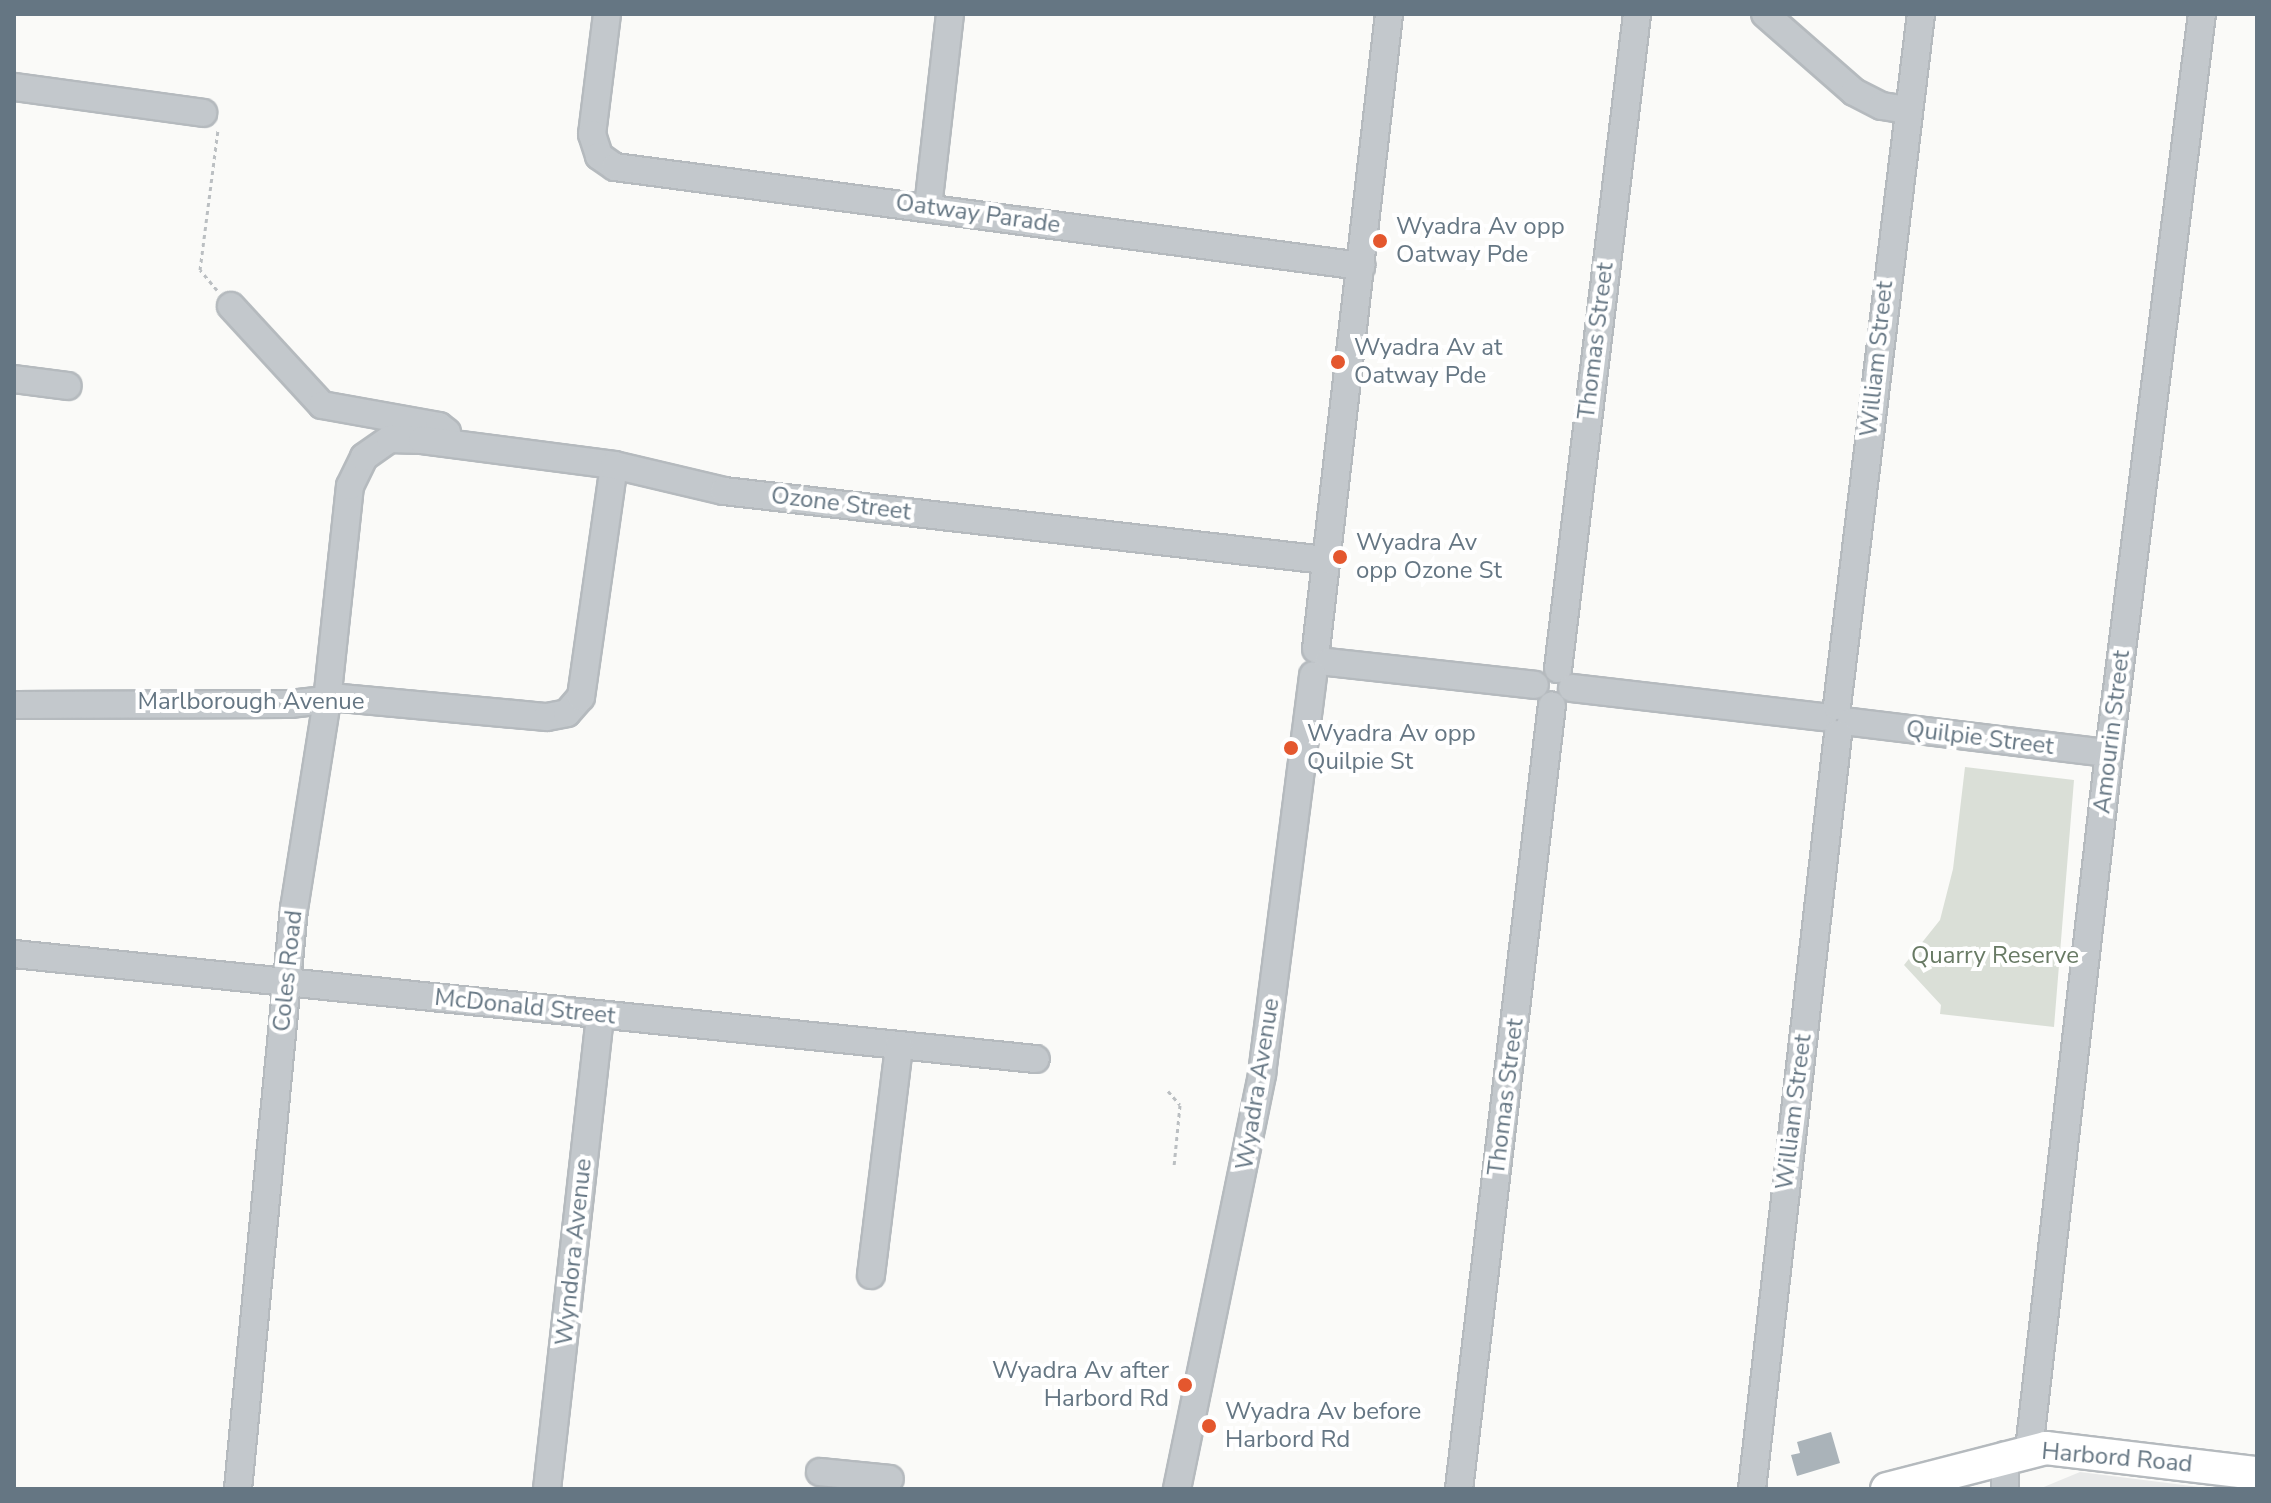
<!DOCTYPE html>
<html>
<head>
<meta charset="utf-8">
<style>
	body { margin:0 }
	#map { position:relative; width:2271px; height:1503px; overflow:hidden; background:#fafaf8; font-family:"Nunito Sans",sans-serif }
	div>[style] { position:absolute }
	[style*='--x'] { left:calc(var(--x)*1px); top:calc(var(--y)*1px); width:calc(var(--w)*1px); rotate:calc(var(--a)*1deg) }
	.built>* { inset:0; background:#e8e9e9 }
	.green>* { inset:0; background:#dadfd7 }
	.building>* { inset:0; background:#aab3b9 }
	.path>* { height:3px; margin-top:-1.5px; transform-origin:0; background:repeating-linear-gradient(90deg,#bbbfc2 0 4px,transparent 0 8px) }
	.roads { filter:drop-shadow(2px 0 #b5babe) drop-shadow(-2px 0 #b5babe) drop-shadow(0 2px #b5babe) drop-shadow(0 -2px #b5babe) }
	.minor>* { height:26px; margin:-13px; padding:0 13px; transform-origin:13px; border-radius:13px; background:#c3c8cc }
	.major>* { height:32px; margin:-16px; padding:0 16px; transform-origin:16px; border-radius:16px; background:#fff }
	.dots>* { width:22px; height:22px; translate:-50% -50%; box-sizing:border-box; border:4px solid #fff; border-radius:50% }
	span { translate:-50% -50%; white-space:nowrap; text-align:center; line-height:1.15; -webkit-text-stroke:8px #fff; paint-order:stroke }
	.street-label { font-size:24px; color:#657683 }
	.poi-label { font-size:24px; color:#657683 }
	.left { translate:0 -50%; text-align:left }
	.right { translate:-100% -50%; text-align:right }
	.park-label { font-size:24px; color:#687a64 }
	.frame { position:absolute; inset:0; border:16px solid #657683; pointer-events:none }
</style>
</head>
<body>
<div id="map">
	<div class="built">
		<i style="clip-path:polygon(2080px 1472px,2215px 1489px,2039px 1489px)"></i>
	</div>
	<div class="green">
		<i style="clip-path:polygon(1965px 767px,2074px 780px,2054px 1027px,1940px 1014px,1941px 1005px,1904px 965px,1940px 920px,1953px 869px)"></i>
	</div>
	<div class="building">
		<i style="clip-path:polygon(1831px 1432px,1840px 1463px,1797px 1476px,1791px 1455px,1800px 1453px,1797px 1442px)"></i>
	</div>
	<div class="path">
		<i style="--x:217;--y:290;--w:26;--a:-130"></i>
		<i style="--x:200;--y:270;--w:142;--a:-82.7"></i>
		<i style="--x:1168;--y:1091;--w:18;--a:49"></i>
		<i style="--x:1180;--y:1105;--w:61;--a:95.6"></i>
	</div>
	<div class="roads">
		<div class="minor">
			<i style="--x:607;--y:14;--w:121;--a:97.1"></i>
			<i style="--x:592;--y:134;--w:23;--a:72"></i>
			<i style="--x:599;--y:156;--w:19;--a:35"></i>
			<i style="--x:615;--y:167;--w:753;--a:7.56"></i>
			<i style="--x:1765;--y:14;--w:118;--a:41.2"></i>
			<i style="--x:1854;--y:92;--w:31;--a:27"></i>
			<i style="--x:1882;--y:106;--w:25;--a:9"></i>
			<i style="--x:14;--y:87;--w:191;--a:7.8"></i>
			<i style="--x:928;--y:207;--w:194;--a:-83.5"></i>
			<i style="--x:231;--y:306;--w:134;--a:47.4"></i>
			<i style="--x:322;--y:405;--w:119;--a:10.2"></i>
			<i style="--x:439;--y:426;--w:10;--a:37"></i>
			<i style="--x:14;--y:379;--w:54;--a:7.4"></i>
			<i style="--x:1316;--y:649;--w:639;--a:-83.44"></i>
			<i style="--x:1328;--y:662;--w:208;--a:6.3"></i>
			<i style="--x:1558;--y:669;--w:660;--a:-83.12"></i>
			<i style="--x:1572;--y:688;--w:253;--a:6.6"></i>
			<i style="--x:14;--y:705;--w:276;--a:-0.2"></i>
			<i style="--x:290;--y:704;--w:51;--a:-6.7"></i>
			<i style="--x:341;--y:698;--w:207;--a:5.3"></i>
			<i style="--x:547;--y:717;--w:20;--a:-11"></i>
			<i style="--x:567;--y:713;--w:21;--a:-49"></i>
			<i style="--x:581;--y:697;--w:234;--a:-81.9"></i>
			<i style="--x:1837;--y:706;--w:697;--a:-83.08"></i>
			<i style="--x:1851;--y:722;--w:260;--a:6.9"></i>
			<i style="--x:14;--y:954;--w:1027;--a:5.87"></i>
			<i style="--x:871;--y:1275;--w:231;--a:-83"></i>
			<i style="--x:2029;--y:1450;--w:702;--a:-83.45"></i>
			<i style="--x:2109;--y:753;--w:745;--a:-82.83"></i>
			<i style="--x:2005;--y:1455;--w:34;--a:90"></i>
			<i style="--x:820;--y:1472;--w:70;--a:5.7"></i>
			<i style="--x:238;--y:1489;--w:583;--a:-84.49"></i>
			<i style="--x:294;--y:909;--w:211;--a:-81"></i>
			<i style="--x:327;--y:701;--w:216;--a:-83.9"></i>
			<i style="--x:350;--y:486;--w:32;--a:-64"></i>
			<i style="--x:364;--y:457;--w:32;--a:-35"></i>
			<i style="--x:390;--y:439;--w:32;--a:2"></i>
			<i style="--x:422;--y:440;--w:194;--a:7.4"></i>
			<i style="--x:614;--y:465;--w:113;--a:13.3"></i>
			<i style="--x:724;--y:491;--w:605;--a:6.55"></i>
			<i style="--x:547;--y:1489;--w:476;--a:-83.6"></i>
			<i style="--x:1177;--y:1489;--w:424;--a:-78.4"></i>
			<i style="--x:1262;--y:1074;--w:402;--a:-82.7"></i>
			<i style="--x:1459;--y:1489;--w:789;--a:-83.24"></i>
			<i style="--x:1752;--y:1489;--w:760;--a:-83.5"></i>
		</div>
		<div class="major">
			<i style="--x:1887;--y:1489;--w:164;--a:-14.5"></i>
			<i style="--x:2046;--y:1448;--w:212;--a:6.8"></i>
		</div>
	</div>
	<div class="dots">
		<i style="left:1380px;top:241px;background:#e4572e"></i>
		<i style="left:1338px;top:362px;background:#e4572e"></i>
		<i style="left:1340px;top:557px;background:#e4572e"></i>
		<i style="left:1291px;top:748px;background:#e4572e"></i>
		<i style="left:1185px;top:1385px;background:#e4572e"></i>
		<i style="left:1209px;top:1426px;background:#e4572e"></i>
	</div>
	<div class="street-label">
		<span style="left:978px;top:214px;rotate:8deg">Oatway Parade</span>
		<span style="left:1596px;top:341px;rotate:-83deg">Thomas Street</span>
		<span style="left:1877px;top:359px;rotate:-84deg">William Street</span>
		<span style="left:841px;top:504px;rotate:7deg">Ozone Street</span>
		<span style="left:251px;top:702px">Marlborough Avenue</span>
		<span style="left:2112px;top:732px;rotate:-83deg">Amourin Street</span>
		<span style="left:1980px;top:738px;rotate:7deg">Quilpie Street</span>
		<span style="left:288px;top:971px;rotate:-84deg">Coles Road</span>
		<span style="left:525px;top:1007px;rotate:6deg">McDonald Street</span>
		<span style="left:1258px;top:1084px;rotate:-81deg">Wyadra Avenue</span>
		<span style="left:1506px;top:1097px;rotate:-83deg">Thomas Street</span>
		<span style="left:1794px;top:1112px;rotate:-83deg">William Street</span>
		<span style="left:574px;top:1252px;rotate:-84deg">Wyndora Avenue</span>
		<span style="left:2117px;top:1458px;rotate:5deg">Harbord Road</span>
	</div>
	<div class="poi-label">
		<span class="left" style="left:1396px;top:241px">Wyadra Av opp<br>Oatway Pde</span>
		<span class="left" style="left:1354px;top:362px">Wyadra Av at<br>Oatway Pde</span>
		<span class="left" style="left:1356px;top:557px">Wyadra Av<br>opp Ozone St</span>
		<span class="left" style="left:1307px;top:748px">Wyadra Av opp<br>Quilpie St</span>
		<span class="right" style="left:1169px;top:1385px">Wyadra Av after<br>Harbord Rd</span>
		<span class="left" style="left:1225px;top:1426px">Wyadra Av before<br>Harbord Rd</span>
	</div>
	<div class="park-label">
		<span style="left:1995px;top:956px">Quarry Reserve</span>
	</div>
	<div class="frame"></div>
</div>
</body>
</html>
